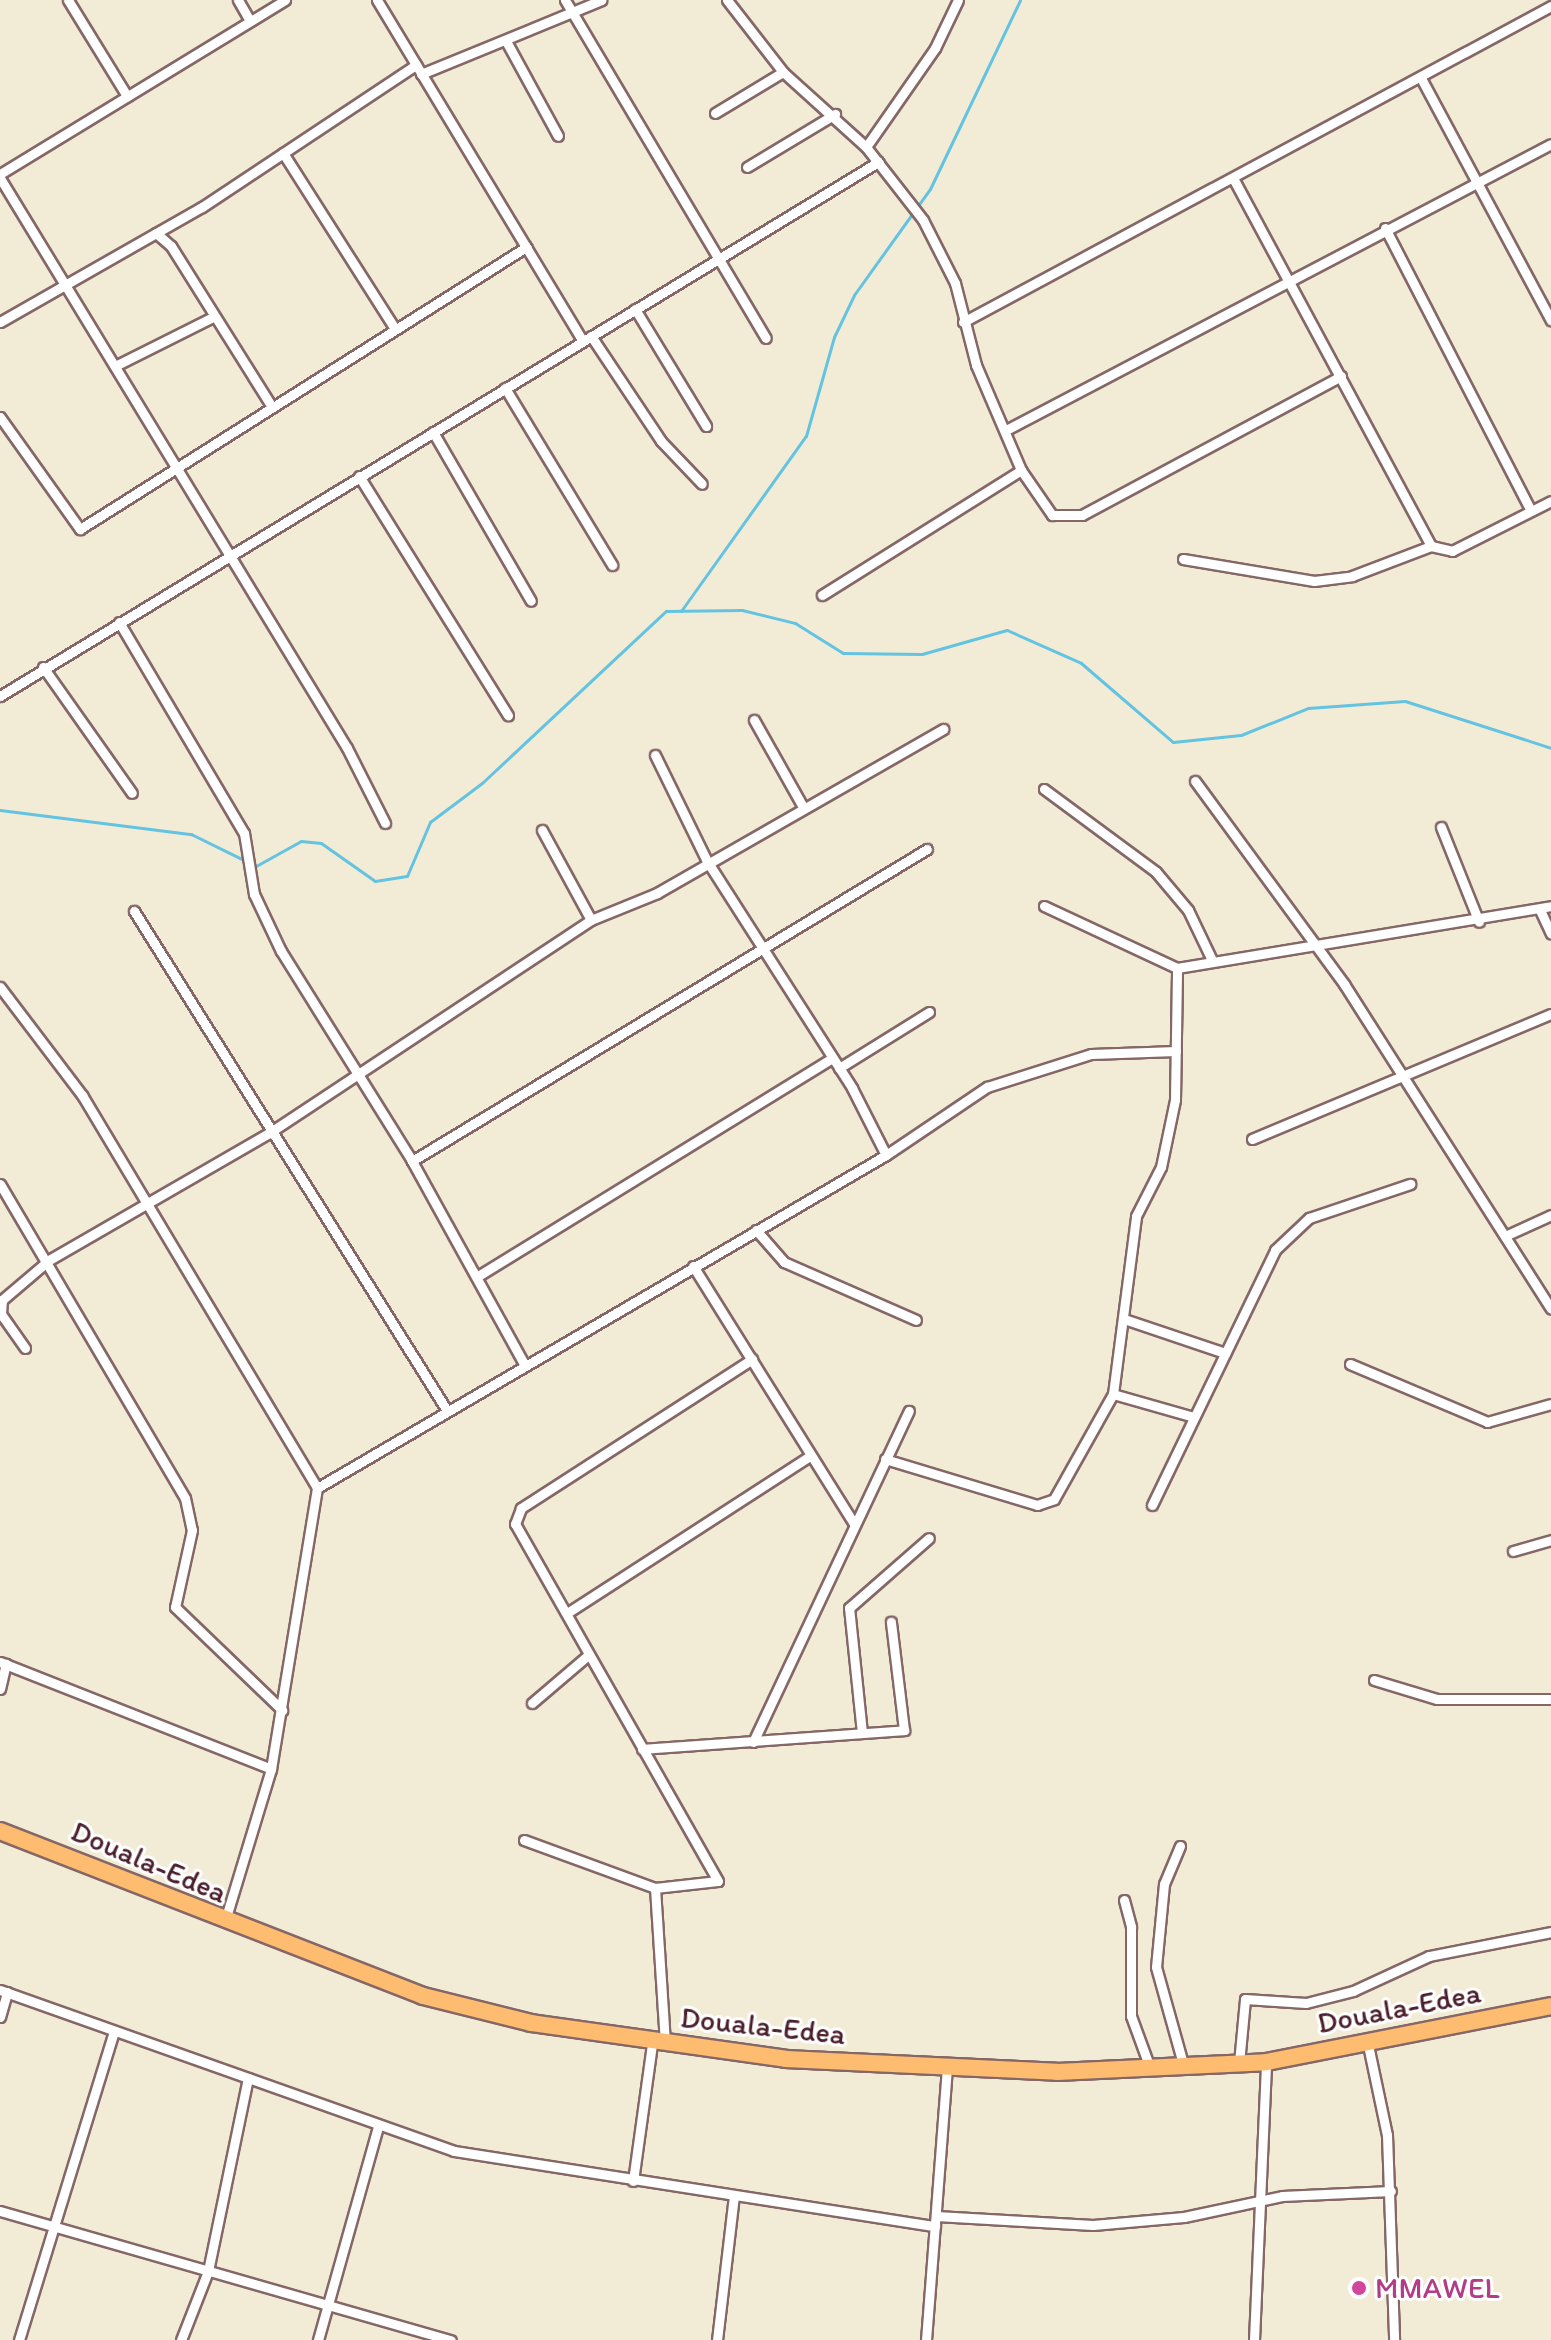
<!DOCTYPE html>
<html>
<head>
<meta charset="utf-8">
<style>
	body { margin:0 }
	#map { position:relative; width:1551px; height:2340px; overflow:hidden; background:#f2ecd6; font-family:Itim,sans-serif }
	div>[style] { position:absolute }
	[style*='--x'] { left:calc(var(--x)*1px); top:calc(var(--y)*1px); width:calc(var(--w)*1px); rotate:calc(var(--a)*1deg) }
	.stream>* { height:3px; margin:-1.5px; padding:0 1.5px; transform-origin:1.5px; border-radius:1.5px; background:#63c3e1 }
	.roads { filter:drop-shadow(2px 0 #856767) drop-shadow(-2px 0 #856767) drop-shadow(0 2px #856767) drop-shadow(0 -2px #856767) }
	.street>* { height:9px; margin:-4.5px; padding:0 4.5px; transform-origin:4.5px; border-radius:4.5px; background:#fff }
	.highway>* { height:16px; margin:-8px; padding:0 8px; transform-origin:8px; border-radius:8px; background:#fdbc6f }
	.dots>* { width:22px; height:22px; translate:-50% -50%; box-sizing:border-box; border:4px solid #fff; border-radius:50% }
	span { translate:-50% -50%; white-space:nowrap; text-align:center; line-height:1.15; -webkit-text-stroke:6px #fff; paint-order:stroke }
	.street-label { font-size:30px; color:#4a1f2b }
	.hotel-label { font-size:30px; color:#b23c85 }
	.left { translate:0 -50%; text-align:left }
</style>
</head>
<body>
<div id="map">
	<div class="stream">
		<i style="--x:681;--y:611;--w:215;--a:-54.5"></i>
		<i style="--x:806;--y:436;--w:103;--a:-74.2"></i>
		<i style="--x:834;--y:337;--w:47;--a:-64.5"></i>
		<i style="--x:854;--y:295;--w:130;--a:-54.4"></i>
		<i style="--x:930;--y:189;--w:209;--a:-64.5"></i>
		<i style="--x:0;--y:810;--w:193;--a:7.2"></i>
		<i style="--x:191;--y:834;--w:72;--a:26.2"></i>
		<i style="--x:256;--y:866;--w:51;--a:-29.1"></i>
		<i style="--x:301;--y:841;--w:20;--a:6"></i>
		<i style="--x:321;--y:843;--w:66;--a:35.1"></i>
		<i style="--x:375;--y:881;--w:32;--a:-9"></i>
		<i style="--x:407;--y:876;--w:59;--a:-66.9"></i>
		<i style="--x:430;--y:822;--w:65;--a:-36.9"></i>
		<i style="--x:482;--y:783;--w:252;--a:-43.1"></i>
		<i style="--x:666;--y:611;--w:76;--a:-0.8"></i>
		<i style="--x:742;--y:610;--w:55;--a:13.8"></i>
		<i style="--x:795;--y:623;--w:57;--a:32"></i>
		<i style="--x:843;--y:653;--w:79;--a:0.7"></i>
		<i style="--x:922;--y:654;--w:88;--a:-15.8"></i>
		<i style="--x:1007;--y:630;--w:81;--a:24"></i>
		<i style="--x:1081;--y:663;--w:121;--a:40.7"></i>
		<i style="--x:1173;--y:742;--w:68;--a:-5.9"></i>
		<i style="--x:1241;--y:735;--w:72;--a:-21.9"></i>
		<i style="--x:1308;--y:708;--w:97;--a:-4.1"></i>
		<i style="--x:1405;--y:701;--w:153;--a:17.8"></i>
	</div>
	<div class="roads">
		<div class="street">
			<i style="--x:68;--y:0;--w:113;--a:58.4"></i>
			<i style="--x:238;--y:0;--w:24;--a:60"></i>
			<i style="--x:377;--y:0;--w:398;--a:58.9"></i>
			<i style="--x:565;--y:0;--w:393;--a:59.3"></i>
			<i style="--x:727;--y:0;--w:91;--a:52.1"></i>
			<i style="--x:783;--y:72;--w:112;--a:42.1"></i>
			<i style="--x:866;--y:147;--w:93;--a:52"></i>
			<i style="--x:923;--y:220;--w:71;--a:63.1"></i>
			<i style="--x:955;--y:283;--w:85;--a:75.6"></i>
			<i style="--x:976;--y:365;--w:114;--a:66.8"></i>
			<i style="--x:1021;--y:470;--w:55;--a:55.4"></i>
			<i style="--x:1052;--y:515;--w:30;--a:0"></i>
			<i style="--x:1082;--y:515;--w:294;--a:-28.2"></i>
			<i style="--x:506;--y:41;--w:108;--a:61.3"></i>
			<i style="--x:421;--y:74;--w:195;--a:-22.3"></i>
			<i style="--x:1421;--y:78;--w:275;--a:61.8"></i>
			<i style="--x:715;--y:113;--w:79;--a:-31.1"></i>
			<i style="--x:866;--y:147;--w:121;--a:-55.1"></i>
			<i style="--x:935;--y:48;--w:53;--a:-64.4"></i>
			<i style="--x:283;--y:153;--w:209;--a:57.5"></i>
			<i style="--x:747;--y:167;--w:103;--a:-31.1"></i>
			<i style="--x:0;--y:174;--w:334;--a:-31.4"></i>
			<i style="--x:0;--y:178;--w:667;--a:58.67"></i>
			<i style="--x:347;--y:748;--w:84;--a:63.1"></i>
			<i style="--x:1233;--y:178;--w:418;--a:61.7"></i>
			<i style="--x:1431;--y:546;--w:22;--a:13"></i>
			<i style="--x:1452;--y:551;--w:111;--a:-26.8"></i>
			<i style="--x:1385;--y:228;--w:318;--a:62.7"></i>
			<i style="--x:156;--y:233;--w:20;--a:41"></i>
			<i style="--x:171;--y:246;--w:190;--a:57.9"></i>
			<i style="--x:635;--y:309;--w:137;--a:58.7"></i>
			<i style="--x:0;--y:322;--w:232;--a:-29.7"></i>
			<i style="--x:202;--y:207;--w:257;--a:-33.6"></i>
			<i style="--x:963;--y:322;--w:668;--a:-28.25"></i>
			<i style="--x:591;--y:336;--w:126;--a:56.3"></i>
			<i style="--x:661;--y:441;--w:59;--a:46.4"></i>
			<i style="--x:115;--y:366;--w:110;--a:-26.6"></i>
			<i style="--x:505;--y:388;--w:207;--a:58.8"></i>
			<i style="--x:0;--y:417;--w:138;--a:54.5"></i>
			<i style="--x:80;--y:529;--w:528;--a:-32.3"></i>
			<i style="--x:1006;--y:430;--w:615;--a:-27.69"></i>
			<i style="--x:433;--y:432;--w:195;--a:59.9"></i>
			<i style="--x:359;--y:476;--w:282;--a:58.1"></i>
			<i style="--x:1183;--y:559;--w:133;--a:9.5"></i>
			<i style="--x:1314;--y:581;--w:38;--a:-7"></i>
			<i style="--x:1352;--y:576;--w:85;--a:-20.8"></i>
			<i style="--x:822;--y:595;--w:235;--a:-32.1"></i>
			<i style="--x:119;--y:622;--w:245;--a:59.4"></i>
			<i style="--x:244;--y:833;--w:62;--a:80.7"></i>
			<i style="--x:254;--y:894;--w:63;--a:64.7"></i>
			<i style="--x:281;--y:951;--w:248;--a:58"></i>
			<i style="--x:412;--y:1161;--w:232;--a:61.1"></i>
			<i style="--x:43;--y:667;--w:154;--a:54.8"></i>
			<i style="--x:0;--y:696;--w:1028;--a:-31.31"></i>
			<i style="--x:754;--y:720;--w:100;--a:60.6"></i>
			<i style="--x:655;--y:755;--w:118;--a:63.9"></i>
			<i style="--x:707;--y:861;--w:269;--a:57.4"></i>
			<i style="--x:852;--y:1088;--w:75;--a:63.1"></i>
			<i style="--x:1195;--y:781;--w:252;--a:53.7"></i>
			<i style="--x:1344;--y:984;--w:385;--a:57.5"></i>
			<i style="--x:1044;--y:789;--w:139;--a:36.5"></i>
			<i style="--x:1156;--y:872;--w:50;--a:49.9"></i>
			<i style="--x:1188;--y:910;--w:55;--a:64.4"></i>
			<i style="--x:1441;--y:827;--w:102;--a:68.2"></i>
			<i style="--x:542;--y:830;--w:102;--a:61.4"></i>
			<i style="--x:1044;--y:906;--w:147;--a:25"></i>
			<i style="--x:1177;--y:968;--w:379;--a:-9.4"></i>
			<i style="--x:1540;--y:910;--w:26;--a:65"></i>
			<i style="--x:134;--y:911;--w:588;--a:57.93"></i>
			<i style="--x:0;--y:987;--w:136;--a:52.8"></i>
			<i style="--x:82;--y:1095;--w:458;--a:59.1"></i>
			<i style="--x:317;--y:1488;--w:285;--a:99.3"></i>
			<i style="--x:271;--y:1769;--w:158;--a:106.9"></i>
			<i style="--x:839;--y:1068;--w:106;--a:-31.9"></i>
			<i style="--x:1252;--y:1139;--w:324;--a:-22.7"></i>
			<i style="--x:412;--y:1161;--w:602;--a:-31.21"></i>
			<i style="--x:0;--y:1184;--w:364;--a:59.5"></i>
			<i style="--x:185;--y:1498;--w:33;--a:78"></i>
			<i style="--x:192;--y:1530;--w:79;--a:102.4"></i>
			<i style="--x:175;--y:1607;--w:149;--a:43.9"></i>
			<i style="--x:756;--y:1230;--w:43;--a:48.8"></i>
			<i style="--x:784;--y:1262;--w:144;--a:23.7"></i>
			<i style="--x:1505;--y:1236;--w:51;--a:-24.5"></i>
			<i style="--x:693;--y:1266;--w:304;--a:58"></i>
			<i style="--x:478;--y:1276;--w:416;--a:-31.6"></i>
			<i style="--x:1124;--y:1319;--w:107;--a:18.6"></i>
			<i style="--x:25;--y:1348;--w:42;--a:-125.2"></i>
			<i style="--x:1;--y:1314;--w:14;--a:-86"></i>
			<i style="--x:2;--y:1300;--w:62;--a:-40.4"></i>
			<i style="--x:49;--y:1260;--w:254;--a:-30"></i>
			<i style="--x:269;--y:1133;--w:386;--a:-33.5"></i>
			<i style="--x:591;--y:920;--w:71;--a:-22.2"></i>
			<i style="--x:657;--y:893;--w:330;--a:-29.8"></i>
			<i style="--x:1350;--y:1364;--w:149;--a:22.9"></i>
			<i style="--x:1487;--y:1422;--w:66;--a:-15.7"></i>
			<i style="--x:1113;--y:1394;--w:84;--a:15.9"></i>
			<i style="--x:885;--y:1459;--w:159;--a:16.8"></i>
			<i style="--x:1037;--y:1505;--w:18;--a:-19"></i>
			<i style="--x:1054;--y:1499;--w:120;--a:-60.7"></i>
			<i style="--x:1113;--y:1394;--w:179;--a:-82.6"></i>
			<i style="--x:1136;--y:1216;--w:55;--a:-63"></i>
			<i style="--x:1161;--y:1167;--w:68;--a:-78.2"></i>
			<i style="--x:1175;--y:1100;--w:132;--a:-89.1"></i>
			<i style="--x:317;--y:1488;--w:659;--a:-30.34"></i>
			<i style="--x:886;--y:1155;--w:122;--a:-34"></i>
			<i style="--x:987;--y:1087;--w:109;--a:-17.6"></i>
			<i style="--x:1091;--y:1054;--w:85;--a:-2"></i>
			<i style="--x:1152;--y:1505;--w:283;--a:-64.2"></i>
			<i style="--x:1275;--y:1250;--w:47;--a:-43.3"></i>
			<i style="--x:1309;--y:1218;--w:107;--a:-18.6"></i>
			<i style="--x:1513;--y:1551;--w:40;--a:-16"></i>
			<i style="--x:567;--y:1613;--w:287;--a:-32.9"></i>
			<i style="--x:0;--y:1662;--w:291;--a:21.5"></i>
			<i style="--x:1374;--y:1680;--w:66;--a:16.8"></i>
			<i style="--x:1437;--y:1699;--w:114;--a:0"></i>
			<i style="--x:0;--y:1689;--w:26;--a:-77"></i>
			<i style="--x:532;--y:1703;--w:72;--a:-40.5"></i>
			<i style="--x:862;--y:1733;--w:126;--a:-95.9"></i>
			<i style="--x:849;--y:1608;--w:106;--a:-41.2"></i>
			<i style="--x:753;--y:1742;--w:366;--a:-64.8"></i>
			<i style="--x:642;--y:1749;--w:263;--a:-4.1"></i>
			<i style="--x:904;--y:1730;--w:109;--a:-96.9"></i>
			<i style="--x:524;--y:1840;--w:140;--a:20.1"></i>
			<i style="--x:655;--y:1888;--w:63;--a:-6.3"></i>
			<i style="--x:718;--y:1881;--w:411;--a:-119.6"></i>
			<i style="--x:515;--y:1524;--w:17;--a:-69"></i>
			<i style="--x:521;--y:1508;--w:275;--a:-32.8"></i>
			<i style="--x:1180;--y:1846;--w:41;--a:112.8"></i>
			<i style="--x:1164;--y:1884;--w:83;--a:95.5"></i>
			<i style="--x:1156;--y:1967;--w:104;--a:74.4"></i>
			<i style="--x:655;--y:1888;--w:156;--a:86.3"></i>
			<i style="--x:1124;--y:1900;--w:28;--a:75"></i>
			<i style="--x:1131;--y:1927;--w:89;--a:90"></i>
			<i style="--x:1131;--y:2016;--w:55;--a:69.9"></i>
			<i style="--x:0;--y:1990;--w:482;--a:19.5"></i>
			<i style="--x:454;--y:2151;--w:487;--a:8.9"></i>
			<i style="--x:0;--y:2017;--w:26;--a:-74"></i>
			<i style="--x:1368;--y:2045;--w:92;--a:78.1"></i>
			<i style="--x:1387;--y:2135;--w:205;--a:88"></i>
			<i style="--x:1239;--y:2063;--w:64;--a:-84.6"></i>
			<i style="--x:1245;--y:1999;--w:61;--a:3.8"></i>
			<i style="--x:1306;--y:2003;--w:49;--a:-14.3"></i>
			<i style="--x:1353;--y:1991;--w:84;--a:-24.7"></i>
			<i style="--x:1429;--y:1956;--w:124;--a:-11.1"></i>
			<i style="--x:633;--y:2181;--w:138;--a:-82.1"></i>
			<i style="--x:0;--y:2211;--w:469;--a:16"></i>
			<i style="--x:936;--y:2216;--w:157;--a:3.3"></i>
			<i style="--x:1093;--y:2225;--w:91;--a:-5"></i>
			<i style="--x:1184;--y:2217;--w:100;--a:-12.1"></i>
			<i style="--x:1282;--y:2196;--w:109;--a:-2.6"></i>
			<i style="--x:19;--y:2340;--w:320;--a:-72.9"></i>
			<i style="--x:181;--y:2340;--w:74;--a:-68.6"></i>
			<i style="--x:208;--y:2271;--w:197;--a:-78.3"></i>
			<i style="--x:318;--y:2340;--w:221;--a:-74.3"></i>
			<i style="--x:717;--y:2340;--w:145;--a:-83.3"></i>
			<i style="--x:926;--y:2340;--w:271;--a:-85.6"></i>
			<i style="--x:1254;--y:2340;--w:278;--a:-87.5"></i>
		</div>
		<div class="highway">
			<i style="--x:0;--y:1831;--w:454;--a:21.3"></i>
			<i style="--x:423;--y:1996;--w:111;--a:14"></i>
			<i style="--x:531;--y:2023;--w:258;--a:8"></i>
			<i style="--x:786;--y:2059;--w:271;--a:2.7"></i>
			<i style="--x:1057;--y:2072;--w:209;--a:-2.7"></i>
			<i style="--x:1266;--y:2062;--w:290;--a:-11.1"></i>
		</div>
	</div>
	<div class="dots">
		<i style="left:1359px;top:2288px;background:#d1479c"></i>
	</div>
	<div class="street-label">
		<span style="left:149px;top:1862px;rotate:23deg">Douala-Edea</span>
		<span style="left:1399px;top:2008px;rotate:-11deg">Douala-Edea</span>
		<span style="left:763px;top:2026px;rotate:6deg">Douala-Edea</span>
	</div>
	<div class="hotel-label">
		<span class="left" style="left:1375px;top:2288px">MMAWEL</span>
	</div>
</div>
</body>
</html>
